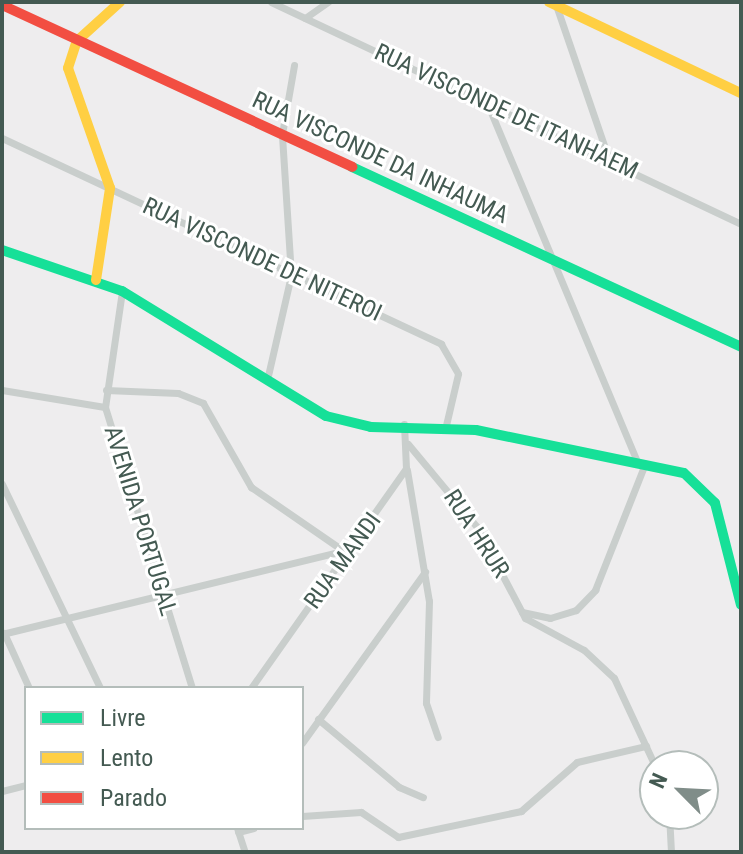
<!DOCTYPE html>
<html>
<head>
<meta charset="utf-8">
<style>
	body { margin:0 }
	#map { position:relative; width:743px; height:854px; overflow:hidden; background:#eeedee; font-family:"Roboto Condensed",sans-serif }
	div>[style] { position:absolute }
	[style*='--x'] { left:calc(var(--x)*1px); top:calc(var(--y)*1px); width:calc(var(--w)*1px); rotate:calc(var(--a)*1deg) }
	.street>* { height:7px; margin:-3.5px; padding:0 3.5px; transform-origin:3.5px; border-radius:3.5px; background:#c9cecc }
	.fast>* { height:10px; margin:-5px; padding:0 5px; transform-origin:5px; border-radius:5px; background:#16e098 }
	.slow>* { height:10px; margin:-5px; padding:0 5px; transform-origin:5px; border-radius:5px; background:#ffcf43 }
	.jam>* { height:10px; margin:-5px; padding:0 5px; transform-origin:5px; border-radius:5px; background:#f24e42 }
	span { translate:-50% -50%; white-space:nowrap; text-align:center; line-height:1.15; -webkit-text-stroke:6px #fff; paint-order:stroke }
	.street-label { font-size:24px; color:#445a52 }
	.frame { position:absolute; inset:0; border:4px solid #445a52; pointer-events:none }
	.legend { position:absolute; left:24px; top:686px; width:280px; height:144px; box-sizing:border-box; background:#fff; border:2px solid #b4bdba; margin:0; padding:10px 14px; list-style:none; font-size:24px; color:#445a52 }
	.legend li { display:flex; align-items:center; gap:16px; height:40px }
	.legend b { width:40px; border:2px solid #b4bdba }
	.north { position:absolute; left:639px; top:750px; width:80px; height:80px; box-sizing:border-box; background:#fff; border:2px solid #b4bdba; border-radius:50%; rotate:294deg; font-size:22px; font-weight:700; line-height:32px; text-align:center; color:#445a52 }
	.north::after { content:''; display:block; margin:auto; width:28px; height:36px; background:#808d89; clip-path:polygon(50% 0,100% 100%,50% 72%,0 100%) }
</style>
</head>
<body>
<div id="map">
	<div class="street">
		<i style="--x:271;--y:2;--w:520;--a:25.28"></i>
		<i style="--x:556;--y:5;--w:164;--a:71.1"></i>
		<i style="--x:305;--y:18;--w:28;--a:-35"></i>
		<i style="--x:485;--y:98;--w:394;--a:67.3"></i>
		<i style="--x:2;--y:138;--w:485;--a:25.1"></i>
		<i style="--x:441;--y:344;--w:34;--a:60"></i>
		<i style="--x:458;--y:374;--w:52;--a:103.2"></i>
		<i style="--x:122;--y:291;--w:117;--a:98.3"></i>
		<i style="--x:105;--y:407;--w:294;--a:72.8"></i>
		<i style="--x:267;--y:380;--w:108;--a:-77.1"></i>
		<i style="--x:291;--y:275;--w:141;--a:-93.7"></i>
		<i style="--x:282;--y:134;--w:70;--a:-80.1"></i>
		<i style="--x:2;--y:390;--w:104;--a:9.4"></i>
		<i style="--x:106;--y:390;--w:72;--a:2.4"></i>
		<i style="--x:178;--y:393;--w:27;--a:22"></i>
		<i style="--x:203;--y:403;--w:97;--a:60.3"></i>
		<i style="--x:251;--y:487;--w:118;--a:34.6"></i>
		<i style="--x:408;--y:444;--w:108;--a:50.3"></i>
		<i style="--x:477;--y:527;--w:103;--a:62.2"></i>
		<i style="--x:525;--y:618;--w:67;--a:28.5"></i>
		<i style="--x:584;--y:650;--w:41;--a:43"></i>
		<i style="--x:614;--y:678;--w:97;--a:65"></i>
		<i style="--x:407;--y:470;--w:133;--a:80.5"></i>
		<i style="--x:429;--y:601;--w:102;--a:91.7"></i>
		<i style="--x:426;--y:703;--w:36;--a:71"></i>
		<i style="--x:2;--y:484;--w:226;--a:64.3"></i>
		<i style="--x:522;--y:612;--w:29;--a:12"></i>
		<i style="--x:550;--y:618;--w:27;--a:-17"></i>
		<i style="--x:576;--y:610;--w:28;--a:-46"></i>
		<i style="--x:595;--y:590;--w:136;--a:-68.4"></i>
		<i style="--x:4;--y:633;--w:60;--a:65.6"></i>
		<i style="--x:2;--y:634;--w:351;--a:-13.7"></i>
		<i style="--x:251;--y:688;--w:269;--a:-54.8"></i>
		<i style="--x:406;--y:468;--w:44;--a:-92.6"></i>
		<i style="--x:318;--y:719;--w:106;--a:40"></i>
		<i style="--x:399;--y:787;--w:26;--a:23"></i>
		<i style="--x:302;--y:743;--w:211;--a:-54.3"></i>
		<i style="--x:2;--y:791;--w:25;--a:-14"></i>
		<i style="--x:669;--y:814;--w:38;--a:87"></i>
		<i style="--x:302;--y:816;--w:59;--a:-3.9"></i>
		<i style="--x:361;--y:812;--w:45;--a:34"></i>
		<i style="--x:398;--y:837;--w:126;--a:-11.9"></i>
		<i style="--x:521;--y:811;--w:74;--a:-41.2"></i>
		<i style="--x:577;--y:762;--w:71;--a:-13.1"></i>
		<i style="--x:237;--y:828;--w:25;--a:72"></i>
		<i style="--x:238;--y:832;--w:16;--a:-14"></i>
	</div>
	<div class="fast">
		<i style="--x:352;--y:167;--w:429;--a:24.8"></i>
		<i style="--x:2;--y:250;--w:127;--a:18.9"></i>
		<i style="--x:122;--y:291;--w:239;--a:31.5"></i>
		<i style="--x:326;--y:416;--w:46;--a:13.7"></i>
		<i style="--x:371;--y:427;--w:105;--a:1.6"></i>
		<i style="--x:476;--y:430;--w:212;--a:11.7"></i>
		<i style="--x:684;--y:473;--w:43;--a:44.1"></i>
		<i style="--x:715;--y:503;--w:105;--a:75.7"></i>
	</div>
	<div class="slow">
		<i style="--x:549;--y:2;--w:212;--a:25.4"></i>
		<i style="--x:96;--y:280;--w:93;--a:-81.3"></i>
		<i style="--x:110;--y:188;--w:127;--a:-109.3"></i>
		<i style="--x:68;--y:68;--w:28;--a:-72"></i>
		<i style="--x:77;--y:41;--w:58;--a:-42.2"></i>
	</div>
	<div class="jam">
		<i style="--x:2;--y:5;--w:386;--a:24.8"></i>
	</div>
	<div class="street-label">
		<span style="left:506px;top:112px;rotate:25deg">RUA VISCONDE DE ITANHAEM</span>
		<span style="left:380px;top:158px;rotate:25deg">RUA VISCONDE DA INHAUMA</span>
		<span style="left:262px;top:260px;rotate:25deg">RUA VISCONDE DE NITEROI</span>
		<span style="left:140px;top:521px;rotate:73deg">AVENIDA PORTUGAL</span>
		<span style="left:476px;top:534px;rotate:57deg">RUA HRUR</span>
		<span style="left:343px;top:561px;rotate:-54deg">RUA MANDI</span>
	</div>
	<div class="frame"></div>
	<ul class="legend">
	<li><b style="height:10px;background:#16e098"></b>Livre</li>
	<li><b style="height:10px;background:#ffcf43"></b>Lento</li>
	<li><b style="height:10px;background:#f24e42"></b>Parado</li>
	</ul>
	<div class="north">N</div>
</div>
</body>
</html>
